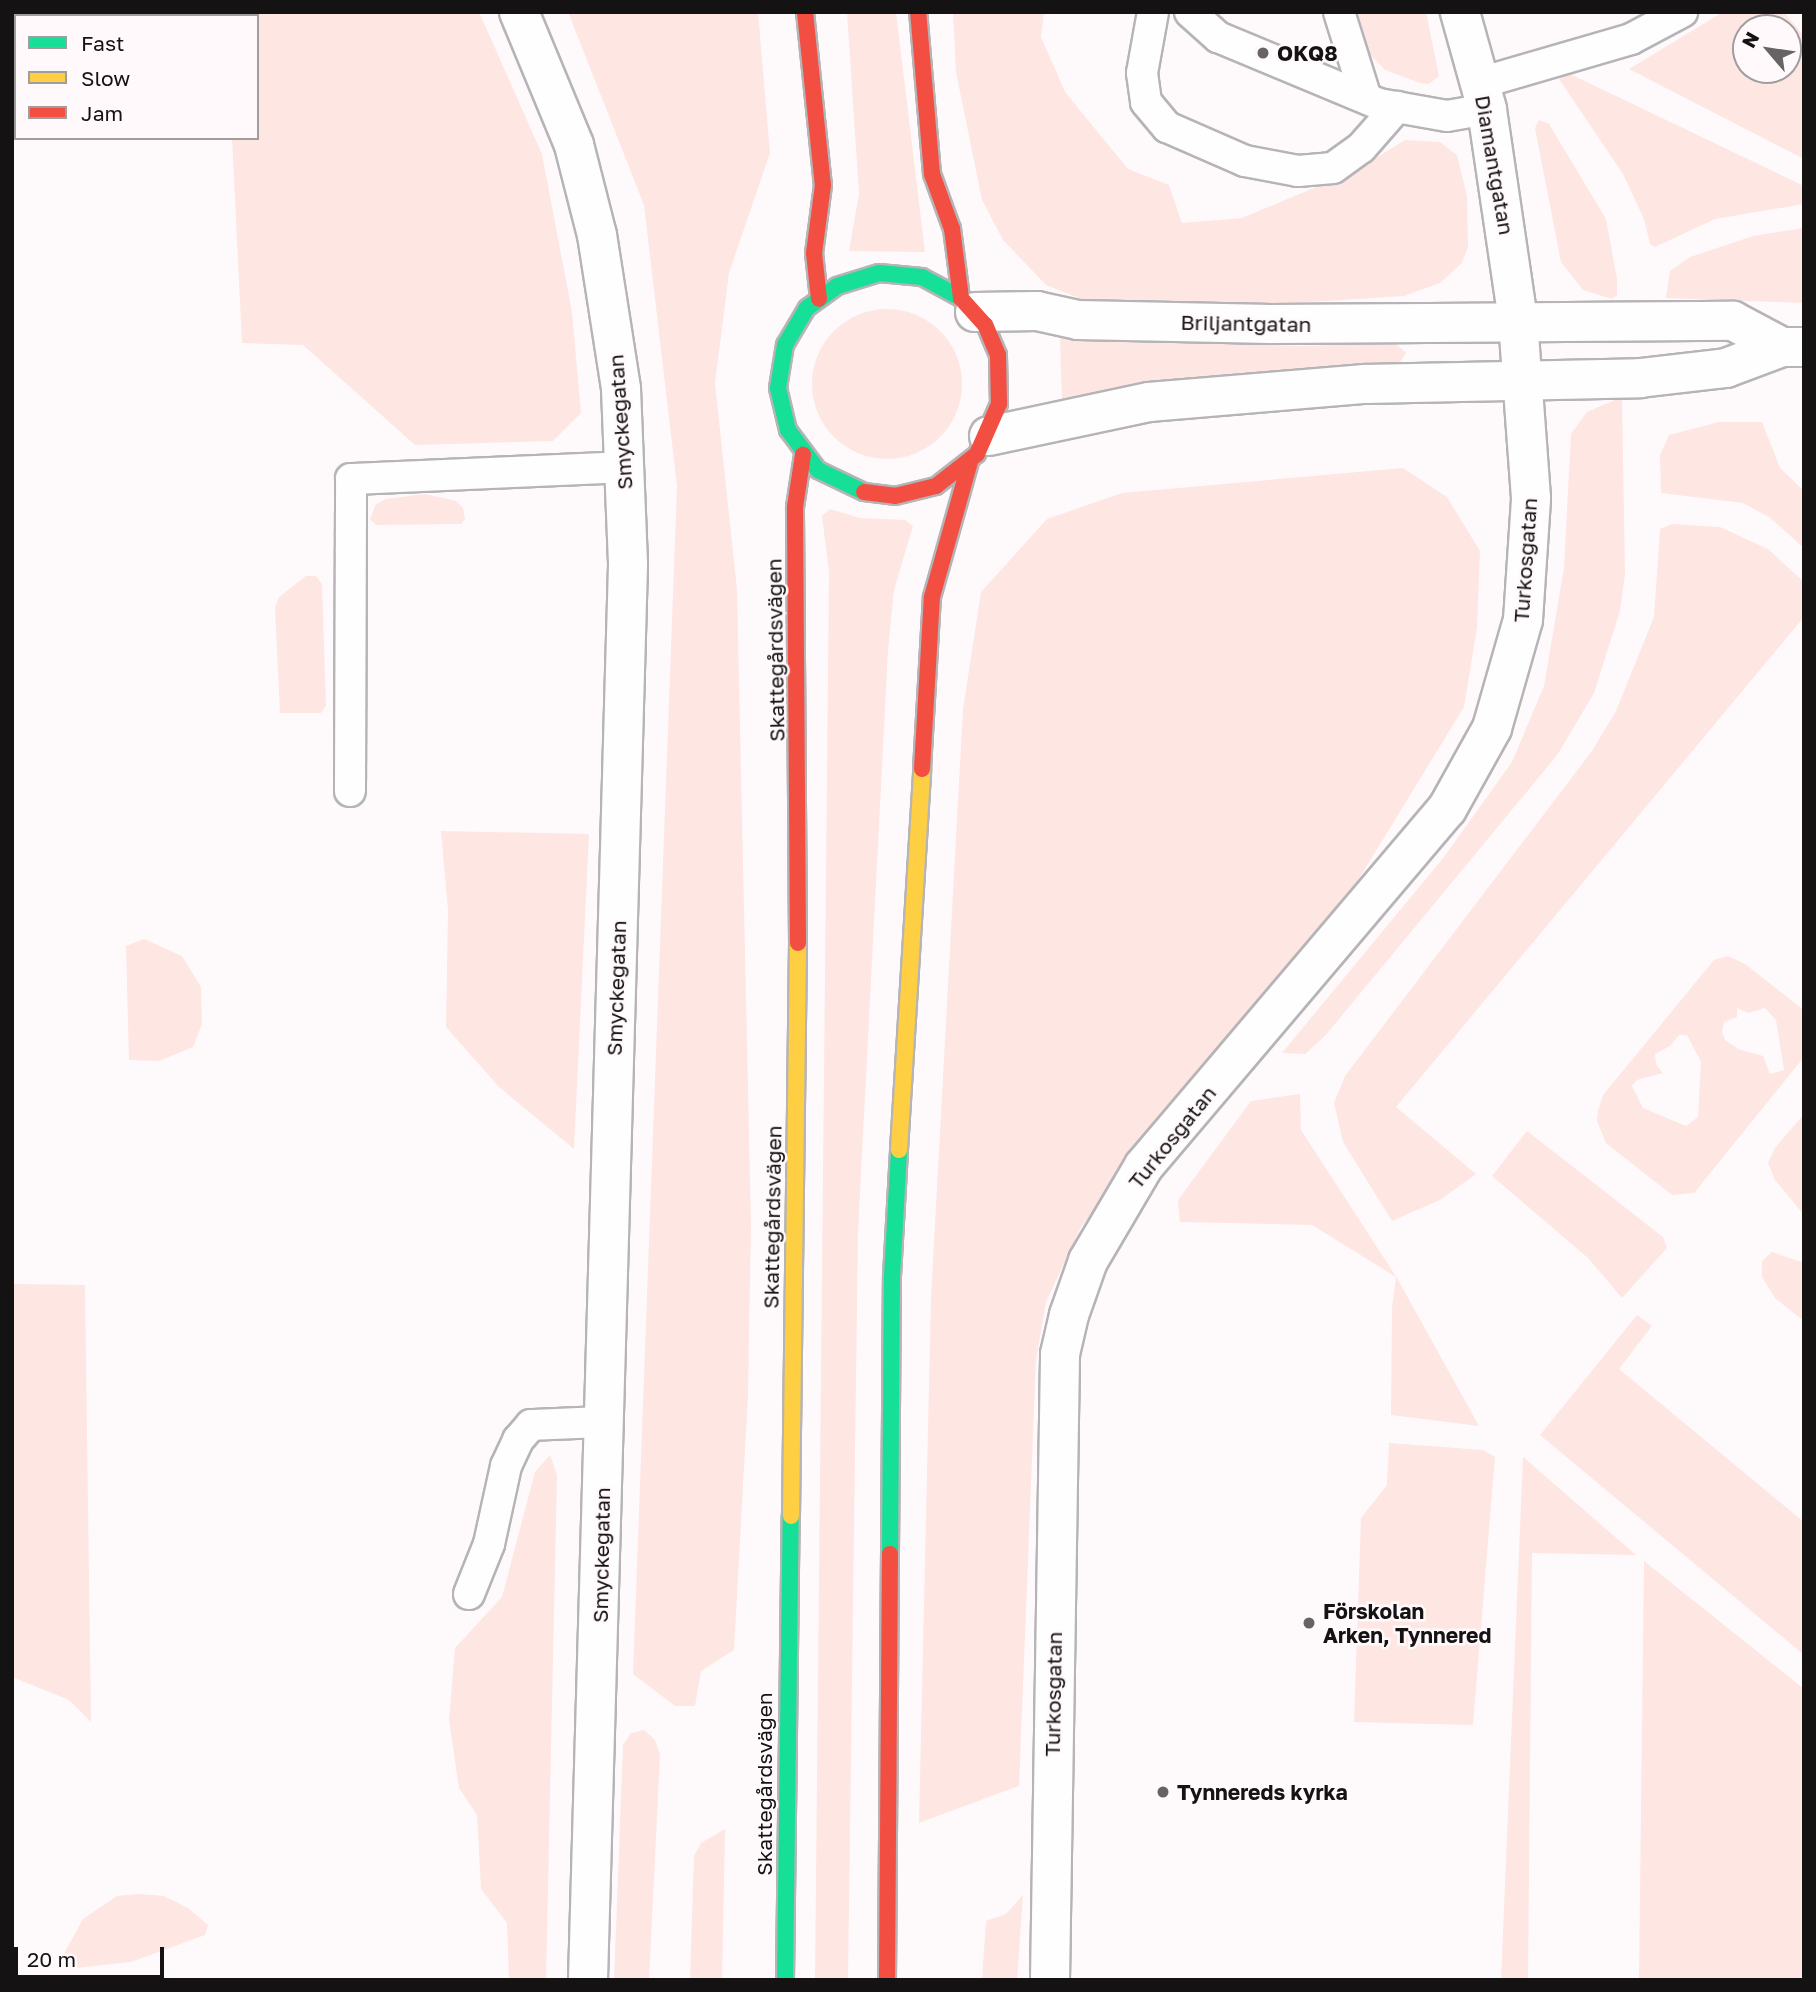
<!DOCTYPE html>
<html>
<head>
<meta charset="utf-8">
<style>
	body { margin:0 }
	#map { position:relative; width:1816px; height:1992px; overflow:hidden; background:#fefafc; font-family:"Golos Text",sans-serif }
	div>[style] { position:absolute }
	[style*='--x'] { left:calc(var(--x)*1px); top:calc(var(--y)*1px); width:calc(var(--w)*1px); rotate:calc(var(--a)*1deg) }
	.green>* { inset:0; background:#fee6e2 }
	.round { border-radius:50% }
	.roads { filter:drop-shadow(2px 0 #b6b4b6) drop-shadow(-2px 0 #b6b4b6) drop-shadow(0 2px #b6b4b6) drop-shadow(0 -2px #b6b4b6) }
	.lane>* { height:30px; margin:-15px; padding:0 15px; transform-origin:15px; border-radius:15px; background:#fffeff }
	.street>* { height:38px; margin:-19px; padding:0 19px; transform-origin:19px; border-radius:19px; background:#fffeff }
	.fast>* { height:16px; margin:-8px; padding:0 8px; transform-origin:8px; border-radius:8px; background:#16e098 }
	.slow>* { height:16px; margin:-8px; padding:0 8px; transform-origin:8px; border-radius:8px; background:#ffcf43 }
	.jam>* { height:16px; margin:-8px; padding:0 8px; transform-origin:8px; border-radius:8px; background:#f24e42 }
	.dots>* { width:19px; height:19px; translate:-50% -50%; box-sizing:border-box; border:4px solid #fff9fc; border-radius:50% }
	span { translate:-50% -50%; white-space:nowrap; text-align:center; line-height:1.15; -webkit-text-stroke:5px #fff9fc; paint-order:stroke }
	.poi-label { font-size:21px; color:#141213; font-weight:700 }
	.left { translate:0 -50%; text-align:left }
	.street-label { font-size:21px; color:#141213 }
	.frame { position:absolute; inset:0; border:14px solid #141213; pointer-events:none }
	.legend { position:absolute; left:14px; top:14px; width:245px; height:126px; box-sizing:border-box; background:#fff9fc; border:2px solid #a19d9f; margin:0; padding:9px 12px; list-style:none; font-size:21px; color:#141213 }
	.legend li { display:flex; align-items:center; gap:14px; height:35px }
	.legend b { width:35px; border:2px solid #a19d9f }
	.north { position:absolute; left:1732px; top:14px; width:70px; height:70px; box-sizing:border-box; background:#fff9fc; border:2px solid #a19d9f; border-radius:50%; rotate:299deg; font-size:19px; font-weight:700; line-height:28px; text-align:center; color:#141213 }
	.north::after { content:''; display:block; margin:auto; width:24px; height:32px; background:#666365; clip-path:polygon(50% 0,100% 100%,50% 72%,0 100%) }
	.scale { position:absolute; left:14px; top:1947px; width:150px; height:32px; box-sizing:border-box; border:4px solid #141213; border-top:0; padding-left:9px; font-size:21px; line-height:24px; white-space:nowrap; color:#141213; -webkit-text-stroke:5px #fff9fc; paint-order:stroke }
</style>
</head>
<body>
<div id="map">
	<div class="green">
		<i style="clip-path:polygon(169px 12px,479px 12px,542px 154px,572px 312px,581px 413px,553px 441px,415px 445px,303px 345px,242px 343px,232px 138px,257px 138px,257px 16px)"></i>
		<i style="clip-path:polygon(568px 12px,758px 12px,770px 153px,729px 273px,715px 383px,737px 589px,751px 1225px,748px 1395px,734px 1650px,701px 1671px,695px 1706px,675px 1706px,633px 1674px,677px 486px,644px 205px)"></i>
		<i style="clip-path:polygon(847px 12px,896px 12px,925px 252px,849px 251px,859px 194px)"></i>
		<i style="clip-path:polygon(953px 12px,1044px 12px,1041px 37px,1065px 92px,1128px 169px,1169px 185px,1182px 223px,1242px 218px,1355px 171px,1405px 140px,1440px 142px,1457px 155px,1467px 196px,1468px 247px,1462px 263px,1440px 283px,1404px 296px,1253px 306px,1099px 306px,1046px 285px,1003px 240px,982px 200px,956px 72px)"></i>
		<i style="clip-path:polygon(1347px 12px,1426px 12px,1439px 76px,1429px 84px,1420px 83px,1385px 70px,1360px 44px)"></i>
		<i style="clip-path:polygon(evenodd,1723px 12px,1784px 12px,1804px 36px,1804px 159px,1629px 69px,1723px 12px,1746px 28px,1788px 28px,1788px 70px,1746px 70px,1746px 28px)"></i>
		<i style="clip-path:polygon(1568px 73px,1804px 186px,1804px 204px,1715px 219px,1655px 247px,1650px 244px,1644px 219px,1623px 174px,1559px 79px)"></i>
		<i style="clip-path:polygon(1539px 120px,1549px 124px,1606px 219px,1617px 279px,1617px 295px,1612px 299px,1583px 290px,1561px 262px,1535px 128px)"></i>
		<i style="clip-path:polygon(1804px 228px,1804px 303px,1666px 298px,1670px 271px,1690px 257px,1753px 236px)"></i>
		<i class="round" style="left:812px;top:309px;width:150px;height:150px"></i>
		<i style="clip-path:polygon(1060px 338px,1303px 346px,1395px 343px,1406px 353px,1394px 371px,1062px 402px)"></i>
		<i style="clip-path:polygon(1622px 397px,1625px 574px,1620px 611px,1594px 693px,1558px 754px,1325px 1036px,1305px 1054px,1282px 1053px,1444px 857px,1512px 762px,1544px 686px,1564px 568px,1571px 434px,1587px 412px)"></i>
		<i style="clip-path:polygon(1719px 422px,1762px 422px,1780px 468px,1804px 491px,1804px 548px,1769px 517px,1743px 503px,1661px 493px,1660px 455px,1669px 435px)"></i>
		<i style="clip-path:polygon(1403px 468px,1447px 497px,1480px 551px,1477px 628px,1464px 707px,1360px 877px,1081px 1227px,1046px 1302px,1036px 1360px,1019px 1786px,919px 1823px,931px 1298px,963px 709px,981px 592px,1047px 519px,1122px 493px)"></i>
		<i style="clip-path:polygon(425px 494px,456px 501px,463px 508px,465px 519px,461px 524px,376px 525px,370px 519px,376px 504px,386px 499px)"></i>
		<i style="clip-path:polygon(830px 509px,860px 518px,905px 520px,913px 526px,894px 590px,888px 651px,858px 1232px,848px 1980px,815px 1980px,829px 572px,822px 516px)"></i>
		<i style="clip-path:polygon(1672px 524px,1720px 527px,1768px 549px,1804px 582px,1804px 617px,1396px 1107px,1476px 1174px,1440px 1200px,1392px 1221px,1343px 1142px,1334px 1103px,1345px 1076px,1592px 751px,1616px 711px,1654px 617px,1660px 529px)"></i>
		<i style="clip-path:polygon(306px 576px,316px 576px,322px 584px,326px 706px,321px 713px,280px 713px,275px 608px,279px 597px)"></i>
		<i style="clip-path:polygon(441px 831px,589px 834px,574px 1149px,499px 1087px,446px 1027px,448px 910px)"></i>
		<i style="clip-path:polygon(144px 939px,182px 956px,201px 987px,202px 1024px,193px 1047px,159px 1061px,129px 1060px,126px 946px)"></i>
		<i style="clip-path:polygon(evenodd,1728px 956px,1745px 964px,1804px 1010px,1804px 1057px,1694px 1193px,1672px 1195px,1606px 1143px,1597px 1121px,1598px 1111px,1603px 1095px,1714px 960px,1728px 956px,1765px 1008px,1776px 1020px,1784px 1070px,1770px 1074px,1763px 1056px,1738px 1049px,1725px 1040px,1722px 1032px,1724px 1022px,1737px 1017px,1737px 1008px,1748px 1013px,1765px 1008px,1728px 956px,1679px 1035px,1687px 1035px,1701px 1062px,1698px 1117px,1686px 1126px,1643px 1108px,1632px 1086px,1637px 1080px,1663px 1073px,1656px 1064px,1655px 1054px,1670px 1046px,1679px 1035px)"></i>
		<i style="clip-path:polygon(1300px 1094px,1301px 1130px,1397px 1278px,1479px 1426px,1391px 1415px,1392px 1308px,1396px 1277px,1312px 1225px,1180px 1222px,1178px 1200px,1251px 1101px)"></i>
		<i style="clip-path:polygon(1804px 1114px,1804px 1215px,1775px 1180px,1768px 1163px,1775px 1148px)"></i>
		<i style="clip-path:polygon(1527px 1131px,1663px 1237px,1667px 1248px,1622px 1298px,1588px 1258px,1492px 1176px)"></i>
		<i style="clip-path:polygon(1772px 1252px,1804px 1263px,1804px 1321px,1775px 1298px,1762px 1277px,1762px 1261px)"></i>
		<i style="clip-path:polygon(12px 1284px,85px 1285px,91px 1722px,69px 1700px,12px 1677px)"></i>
		<i style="clip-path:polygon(1637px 1315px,1652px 1326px,1619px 1369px,1804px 1522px,1804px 1655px,1540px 1435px)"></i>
		<i style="clip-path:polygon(1389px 1443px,1483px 1450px,1495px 1457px,1473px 1725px,1354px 1722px,1361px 1518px,1387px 1485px)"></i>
		<i style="clip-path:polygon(550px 1455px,557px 1475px,546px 1980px,509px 1980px,507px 1923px,481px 1889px,477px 1815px,459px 1788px,449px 1720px,455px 1648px,502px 1597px,535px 1472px)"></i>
		<i style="clip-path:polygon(1523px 1457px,1636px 1555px,1532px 1553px,1528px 1980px,1501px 1980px)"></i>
		<i style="clip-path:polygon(1644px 1561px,1804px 1689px,1804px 1980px,1639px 1980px)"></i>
		<i style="clip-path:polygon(644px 1730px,655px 1740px,660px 1755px,649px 1980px,614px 1980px,623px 1745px,631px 1733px)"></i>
		<i style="clip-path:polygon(725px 1829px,722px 1980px,690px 1980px,694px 1856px,701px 1843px)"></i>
		<i style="clip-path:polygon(138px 1894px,164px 1896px,188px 1908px,208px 1925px,205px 1935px,131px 1962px,66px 1969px,61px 1959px,83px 1919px,117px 1896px)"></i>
		<i style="clip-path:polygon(1023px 1895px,1017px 1980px,982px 1980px,986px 1921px,1006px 1914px)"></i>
	</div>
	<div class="roads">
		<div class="lane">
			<i style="--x:1153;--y:12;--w:62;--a:100.2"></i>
			<i style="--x:1142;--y:73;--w:29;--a:82"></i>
			<i style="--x:1146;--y:102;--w:33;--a:50"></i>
			<i style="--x:1167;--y:127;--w:85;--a:23.6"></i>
			<i style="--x:1245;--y:161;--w:54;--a:10.7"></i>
			<i style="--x:1298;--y:171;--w:35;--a:-5"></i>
			<i style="--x:1333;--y:168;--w:34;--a:-36"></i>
			<i style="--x:1361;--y:148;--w:55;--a:-48.7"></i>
			<i style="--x:1190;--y:12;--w:38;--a:42"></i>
			<i style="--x:1218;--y:37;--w:174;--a:22.6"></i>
			<i style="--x:1379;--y:104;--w:69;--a:10"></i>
			<i style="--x:1447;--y:116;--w:41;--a:-9.9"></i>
			<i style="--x:1339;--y:12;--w:90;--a:72.6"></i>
			<i style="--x:1480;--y:83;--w:157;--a:-16.2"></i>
			<i style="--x:1631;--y:39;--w:58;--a:-27.9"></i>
			<i style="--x:350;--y:791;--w:312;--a:-89.8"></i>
			<i style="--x:351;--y:479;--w:273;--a:-2.5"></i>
			<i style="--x:469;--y:1594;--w:54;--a:-68.2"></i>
			<i style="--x:489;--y:1544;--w:80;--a:-77.7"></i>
			<i style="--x:506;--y:1466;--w:29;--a:-65"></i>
			<i style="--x:518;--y:1440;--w:20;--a:-49"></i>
			<i style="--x:531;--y:1425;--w:73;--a:-2.4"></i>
		</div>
		<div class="street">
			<i style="--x:519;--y:12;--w:144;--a:67.5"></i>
			<i style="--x:574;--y:145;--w:93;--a:75.7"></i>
			<i style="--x:597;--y:235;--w:156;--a:81.1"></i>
			<i style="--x:621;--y:389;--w:176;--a:87.7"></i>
			<i style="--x:628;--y:565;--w:1416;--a:91.62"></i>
			<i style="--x:975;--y:312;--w:62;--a:-0.9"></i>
			<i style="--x:1037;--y:311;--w:42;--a:12.4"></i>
			<i style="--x:1078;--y:320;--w:193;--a:1.2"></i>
			<i style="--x:1271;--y:324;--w:462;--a:-0.4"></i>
			<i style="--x:1733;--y:321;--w:55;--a:28"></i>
			<i style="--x:989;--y:436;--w:164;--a:-12"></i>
			<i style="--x:1149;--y:402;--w:217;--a:-4.8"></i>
			<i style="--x:1365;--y:384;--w:275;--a:-1.2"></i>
			<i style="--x:1640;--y:378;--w:87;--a:-6.6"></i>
			<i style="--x:1726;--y:368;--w:60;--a:-20.6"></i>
			<i style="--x:1782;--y:347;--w:22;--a:0"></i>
			<i style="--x:1050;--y:1980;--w:626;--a:-89.08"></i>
			<i style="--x:1060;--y:1354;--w:40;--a:-77"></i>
			<i style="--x:1069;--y:1315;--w:57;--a:-70.6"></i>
			<i style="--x:1088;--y:1261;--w:110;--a:-59.5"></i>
			<i style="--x:1144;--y:1166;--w:468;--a:-49.7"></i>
			<i style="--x:1447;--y:809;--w:93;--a:-60.9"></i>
			<i style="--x:1492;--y:728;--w:112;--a:-74"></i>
			<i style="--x:1523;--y:620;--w:122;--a:-86.2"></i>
			<i style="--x:1531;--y:498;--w:178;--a:-94.2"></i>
			<i style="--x:1518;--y:320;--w:213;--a:-98.4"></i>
			<i style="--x:1487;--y:109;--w:101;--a:-105.6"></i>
		</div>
		<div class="fast">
			<i style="--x:864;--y:492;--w:51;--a:-154.4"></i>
			<i style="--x:818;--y:470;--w:50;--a:-126.9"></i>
			<i style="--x:788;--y:430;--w:43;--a:-103.4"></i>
			<i style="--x:778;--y:388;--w:44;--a:-80.8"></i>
			<i style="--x:785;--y:345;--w:43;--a:-59.3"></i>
			<i style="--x:807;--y:308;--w:37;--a:-36"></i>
			<i style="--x:837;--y:286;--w:44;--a:-17.2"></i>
			<i style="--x:879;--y:273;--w:43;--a:5.3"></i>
			<i style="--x:922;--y:277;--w:44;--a:28.3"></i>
			<i style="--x:890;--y:1554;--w:278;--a:-89.6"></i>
			<i style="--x:892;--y:1276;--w:126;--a:-86.8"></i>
			<i style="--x:785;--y:1980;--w:464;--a:-89.3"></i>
		</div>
		<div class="slow">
			<i style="--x:899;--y:1150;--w:382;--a:-86.5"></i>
			<i style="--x:791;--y:1516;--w:573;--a:-89.3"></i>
		</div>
		<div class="jam">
			<i style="--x:805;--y:12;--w:174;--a:84.1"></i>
			<i style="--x:823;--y:185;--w:69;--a:97.5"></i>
			<i style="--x:814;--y:253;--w:46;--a:83.8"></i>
			<i style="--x:864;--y:492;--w:31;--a:7"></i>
			<i style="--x:895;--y:496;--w:42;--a:-13.7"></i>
			<i style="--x:936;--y:486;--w:52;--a:-38"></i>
			<i style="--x:977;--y:454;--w:55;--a:-66.3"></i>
			<i style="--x:999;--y:404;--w:49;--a:-91.2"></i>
			<i style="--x:998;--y:355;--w:33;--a:-113"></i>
			<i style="--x:985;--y:325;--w:36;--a:-132"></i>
			<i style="--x:961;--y:298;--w:70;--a:-97.4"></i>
			<i style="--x:952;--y:229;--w:59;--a:-110"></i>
			<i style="--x:932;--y:174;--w:163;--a:-94.9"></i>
			<i style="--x:922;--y:769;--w:172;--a:-86.7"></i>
			<i style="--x:932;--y:597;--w:140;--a:-74.3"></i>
			<i style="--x:798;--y:943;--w:436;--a:-90.4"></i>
			<i style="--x:795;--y:507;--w:53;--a:-81.3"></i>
			<i style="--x:887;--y:1980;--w:426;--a:-89.6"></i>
		</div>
	</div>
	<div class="dots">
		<i style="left:1263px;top:53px;background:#666365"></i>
		<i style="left:1309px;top:1623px;background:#666365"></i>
		<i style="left:1163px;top:1792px;background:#666365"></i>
	</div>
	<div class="poi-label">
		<span class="left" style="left:1277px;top:53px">OKQ8</span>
		<span class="left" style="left:1323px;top:1623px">Förskolan<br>Arken, Tynnered</span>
		<span class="left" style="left:1177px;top:1792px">Tynnereds kyrka</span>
	</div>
	<div class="street-label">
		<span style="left:1495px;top:165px;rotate:80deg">Diamantgatan</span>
		<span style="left:1246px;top:323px;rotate:1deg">Briljantgatan</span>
		<span style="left:620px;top:422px;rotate:-94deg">Smyckegatan</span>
		<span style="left:1525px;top:560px;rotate:-86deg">Turkosgatan</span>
		<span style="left:775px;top:650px;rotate:-91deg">Skattegårdsvägen</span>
		<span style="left:616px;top:988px;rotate:-88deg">Smyckegatan</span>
		<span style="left:1172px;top:1137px;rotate:-51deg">Turkosgatan</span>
		<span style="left:772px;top:1217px;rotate:-89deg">Skattegårdsvägen</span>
		<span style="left:601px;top:1555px;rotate:-89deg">Smyckegatan</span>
		<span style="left:1053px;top:1694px;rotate:-89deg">Turkosgatan</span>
		<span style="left:764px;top:1784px;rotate:-90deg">Skattegårdsvägen</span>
	</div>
	<div class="frame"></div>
	<ul class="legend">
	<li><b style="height:9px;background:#16e098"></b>Fast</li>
	<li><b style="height:9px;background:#ffcf43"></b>Slow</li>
	<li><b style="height:9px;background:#f24e42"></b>Jam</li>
	</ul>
	<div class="north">N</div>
	<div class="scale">20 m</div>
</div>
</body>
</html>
